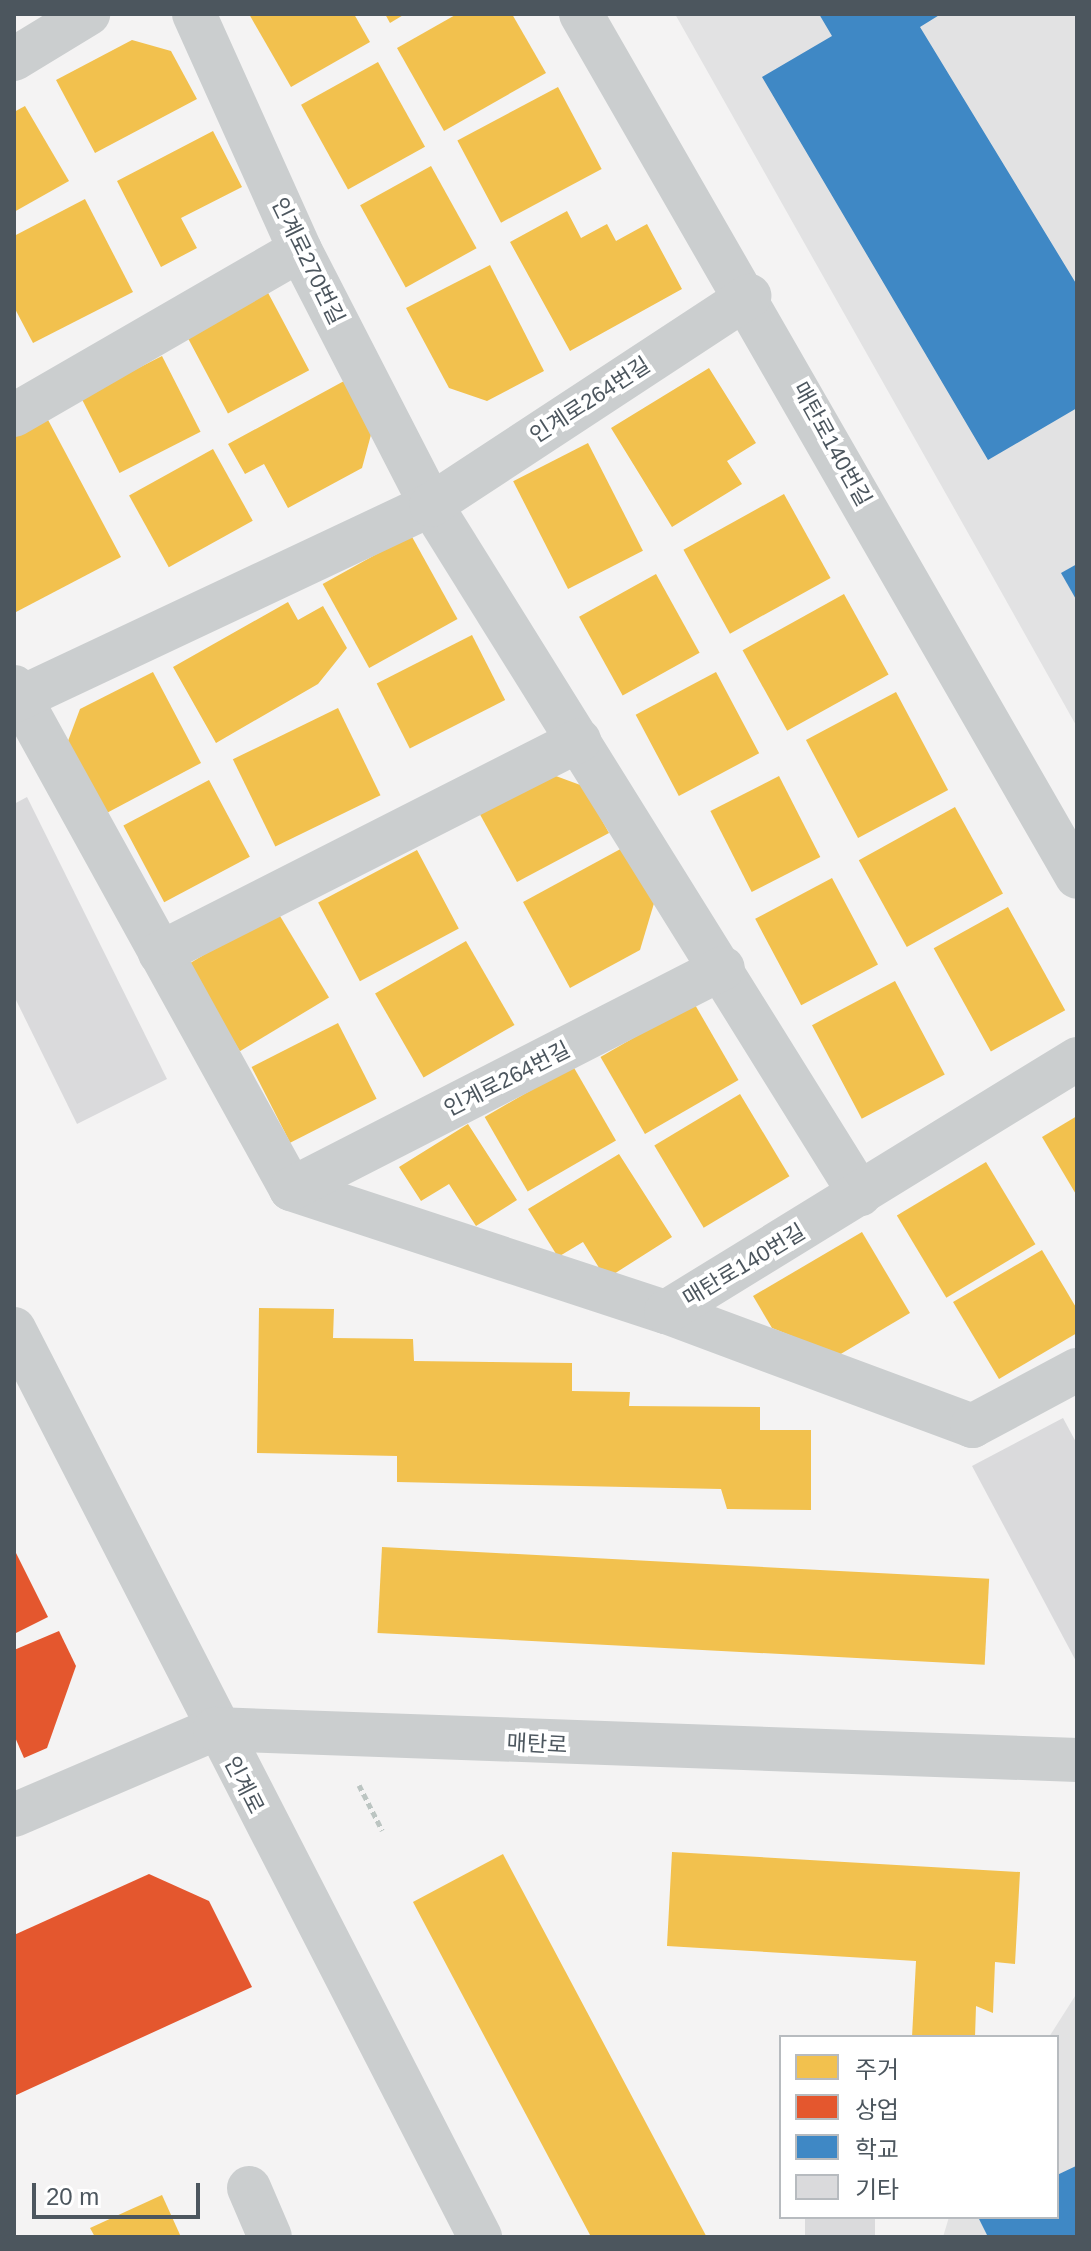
<!DOCTYPE html>
<html>
<head>
<meta charset="utf-8">
<style>
	body { margin:0 }
	#map { position:relative; width:1091px; height:2251px; overflow:hidden; background:#f4f3f3; font-family:Helvetica,"Noto Sans KR",sans-serif }
	div>[style] { position:absolute }
	[style*='--x'] { left:calc(var(--x)*1px); top:calc(var(--y)*1px); width:calc(var(--w)*1px); rotate:calc(var(--a)*1deg) }
	.education>* { inset:0; background:#e2e2e3 }
	.homes>* { inset:0; background:#f2c14e; transform-origin:0 0 }
	.shops>* { inset:0; background:#e4572e }
	.schools>* { inset:0; background:#3f88c5 }
	.building>* { inset:0; background:#dadadc; transform-origin:0 0 }
	.path>* { height:5px; margin-top:-2.5px; transform-origin:0; background:repeating-linear-gradient(90deg,#bcc5c2 0 6px,transparent 0 10px) }
	.minor>* { height:44px; margin:-22px; padding:0 22px; transform-origin:22px; border-radius:22px; background:#cbcecf }
	.tertiary>* { height:44px; margin:-22px; padding:0 22px; transform-origin:22px; border-radius:22px; background:#cbcecf }
	span { translate:-50% -50%; white-space:nowrap; text-align:center; line-height:1.15; -webkit-text-stroke:8px #fff; paint-order:stroke }
	.street-label { font-size:22px; color:#4c565e }
	.frame { position:absolute; inset:0; border:16px solid #4c565e; pointer-events:none }
	.legend { position:absolute; left:779px; top:2035px; width:280px; height:184px; box-sizing:border-box; background:#fff; border:2px solid #b7bbbf; margin:0; padding:10px 14px; list-style:none; font-size:24px; color:#4c565e }
	.legend li { display:flex; align-items:center; gap:16px; height:40px }
	.legend b { width:40px; border:2px solid #b7bbbf }
	.scale { position:absolute; left:32px; top:2183px; width:168px; height:36px; box-sizing:border-box; border:4px solid #4c565e; border-top:0; padding-left:10px; font-size:24px; line-height:28px; white-space:nowrap; color:#4c565e; -webkit-text-stroke:6px #fff; paint-order:stroke }
</style>
</head>
<body>
<div id="map">
	<div class="education">
		<i style="clip-path:polygon(675px 14px,1077px 14px,1077px 727px,985px 563px)"></i>
		<i style="clip-path:polygon(1077px 1993px,1077px 2237px,943px 2237px,949px 2217px,1057px 2217px,1057px 2037px,1049px 2037px)"></i>
	</div>
	<div class="homes">
		<i style="clip-path:polygon(249px 14px,354px 14px,370px 42px,291px 87px)"></i>
		<i style="clip-path:polygon(385px 14px,405px 14px,390px 23px)"></i>
		<i style="clip-path:polygon(457px 14px,512px 14px,546px 73px,444px 131px,397px 48px)"></i>
		<i style="clip-path:polygon(132px 40px,171px 51px,197px 99px,95px 153px,56px 80px)"></i>
		<i style="left:378px;top:62px;width:97px;height:88px;rotate:61deg"></i>
		<i style="left:558px;top:87px;width:93px;height:114px;rotate:62deg"></i>
		<i style="clip-path:polygon(25px 106px,69px 181px,14px 212px,14px 112px)"></i>
		<i style="clip-path:polygon(213px 131px,242px 187px,181px 218px,197px 248px,161px 267px,117px 181px)"></i>
		<i style="left:431px;top:166px;width:94px;height:81px;rotate:61deg"></i>
		<i style="clip-path:polygon(85px 199px,133px 292px,33px 343px,14px 307px,14px 236px)"></i>
		<i style="clip-path:polygon(567px 211px,581px 238px,607px 224px,616px 241px,647px 224px,682px 289px,570px 351px,510px 242px)"></i>
		<i style="clip-path:polygon(490px 265px,544px 371px,487px 401px,449px 388px,406px 308px)"></i>
		<i style="left:266px;top:289px;width:92px;height:92px;rotate:62deg"></i>
		<i style="left:162px;top:356px;width:85px;height:91px;rotate:63deg"></i>
		<i style="clip-path:polygon(709px 368px,756px 443px,727px 461px,742px 484px,672px 527px,611px 428px)"></i>
		<i style="clip-path:polygon(344px 381px,372px 431px,362px 468px,288px 508px,264px 464px,245px 474px,228px 444px)"></i>
		<i style="clip-path:polygon(47px 418px,121px 557px,16px 612px,14px 435px)"></i>
		<i style="left:588px;top:443px;width:121px;height:84px;rotate:63deg"></i>
		<i style="left:213px;top:449px;width:82px;height:96px;rotate:61deg"></i>
		<i style="left:784px;top:494px;width:96px;height:115px;rotate:61deg"></i>
		<i style="left:411px;top:535px;width:96px;height:101px;rotate:61deg"></i>
		<i style="left:656px;top:574px;width:90px;height:88px;rotate:61deg"></i>
		<i style="left:844px;top:594px;width:92px;height:116px;rotate:61deg"></i>
		<i style="clip-path:polygon(288px 602px,298px 620px,323px 606px,347px 648px,318px 684px,216px 743px,173px 667px)"></i>
		<i style="left:472px;top:635px;width:73px;height:107px;rotate:63deg"></i>
		<i style="clip-path:polygon(153px 672px,201px 763px,101px 816px,65px 749px,80px 709px)"></i>
		<i style="left:716px;top:672px;width:92px;height:91px;rotate:62deg"></i>
		<i style="left:896px;top:692px;width:111px;height:102px;rotate:62deg"></i>
		<i style="left:338px;top:708px;width:97px;height:117px;rotate:64deg"></i>
		<i style="clip-path:polygon(545px 772px,583px 786px,609px 833px,517px 882px,477px 809px)"></i>
		<i style="left:779px;top:776px;width:91px;height:77px;rotate:63deg"></i>
		<i style="left:209px;top:780px;width:87px;height:97px;rotate:62deg"></i>
		<i style="left:955px;top:807px;width:99px;height:110px;rotate:61deg"></i>
		<i style="clip-path:polygon(626px 846px,655px 900px,640px 950px,570px 988px,523px 902px)"></i>
		<i style="left:417px;top:850px;width:89px;height:112px;rotate:62deg"></i>
		<i style="left:832px;top:878px;width:98px;height:87px;rotate:62deg"></i>
		<i style="left:1008px;top:907px;width:118px;height:85px;rotate:61deg"></i>
		<i style="left:277px;top:911px;width:101px;height:104px;rotate:59deg"></i>
		<i style="left:466px;top:941px;width:97px;height:105px;rotate:60deg"></i>
		<i style="left:895px;top:981px;width:106px;height:94px;rotate:62deg"></i>
		<i style="left:694px;top:1003px;width:89px;height:108px;rotate:60deg"></i>
		<i style="left:338px;top:1023px;width:85px;height:97px;rotate:63deg"></i>
		<i style="left:573px;top:1066px;width:86px;height:102px;rotate:60deg"></i>
		<i style="left:740px;top:1094px;width:96px;height:100px;rotate:59deg"></i>
		<i style="clip-path:polygon(1077px 1116px,1077px 1196px,1042px 1137px)"></i>
		<i style="clip-path:polygon(468px 1124px,517px 1200px,476px 1226px,449px 1184px,421px 1201px,399px 1167px)"></i>
		<i style="clip-path:polygon(619px 1154px,672px 1237px,606px 1279px,583px 1242px,558px 1257px,528px 1209px)"></i>
		<i style="left:986px;top:1162px;width:96px;height:104px;rotate:59deg"></i>
		<i style="clip-path:polygon(862px 1232px,910px 1313px,839px 1355px,772px 1328px,753px 1296px)"></i>
		<i style="clip-path:polygon(1042px 1250px,1077px 1309px,1077px 1333px,999px 1379px,953px 1302px)"></i>
		<i style="clip-path:polygon(259px 1308px,334px 1309px,333px 1338px,413px 1339px,414px 1361px,572px 1363px,572px 1391px,630px 1392px,629px 1406px,760px 1407px,760px 1430px,811px 1430px,811px 1510px,727px 1509px,721px 1489px,397px 1482px,397px 1456px,257px 1453px)"></i>
		<i style="left:382px;top:1547px;width:608px;height:86px;rotate:3deg"></i>
		<i style="clip-path:polygon(672px 1852px,1020px 1872px,1015px 1964px,995px 1962px,993px 2013px,976px 2006px,975px 2037px,912px 2037px,916px 1961px,667px 1946px)"></i>
		<i style="left:503px;top:1854px;width:433px;height:102px;rotate:62deg"></i>
		<i style="clip-path:polygon(162px 2195px,181px 2237px,95px 2237px,90px 2228px)"></i>
	</div>
	<div class="shops">
		<i style="clip-path:polygon(14px 1549px,48px 1617px,14px 1634px)"></i>
		<i style="clip-path:polygon(59px 1631px,76px 1666px,47px 1748px,24px 1758px,14px 1735px,14px 1650px)"></i>
		<i style="clip-path:polygon(149px 1874px,209px 1901px,252px 1987px,14px 2096px,14px 1935px)"></i>
	</div>
	<div class="schools">
		<i style="clip-path:polygon(819px 14px,941px 14px,920px 27px,1077px 285px,1077px 408px,988px 460px,762px 77px,832px 36px)"></i>
		<i style="clip-path:polygon(1077px 564px,1077px 601px,1061px 573px)"></i>
		<i style="clip-path:polygon(1076px 2166px,1077px 2237px,988px 2237px,978px 2217px,1057px 2217px,1057px 2175px)"></i>
	</div>
	<div class="building">
		<i style="clip-path:polygon(27px 797px,167px 1079px,77px 1124px,14px 996px,14px 804px)"></i>
		<i style="clip-path:polygon(1063px 1418px,1077px 1444px,1077px 1663px,972px 1466px)"></i>
		<i style="left:805px;top:2217px;width:70px;height:20px"></i>
	</div>
	<div class="path">
		<i style="--x:359;--y:1785;--w:51;--a:62.9"></i>
	</div>
	<div class="minor">
		<i style="--x:194;--y:14;--w:259;--a:65.8"></i>
		<i style="--x:300;--y:250;--w:287;--a:62.8"></i>
		<i style="--x:431;--y:505;--w:812;--a:58.09"></i>
		<i style="--x:581;--y:14;--w:995;--a:60.11"></i>
		<i style="--x:14;--y:59;--w:87;--a:-31.3"></i>
		<i style="--x:14;--y:415;--w:330;--a:-30"></i>
		<i style="--x:14;--y:687;--w:573;--a:61.11"></i>
		<i style="--x:291;--y:1189;--w:395;--a:18.2"></i>
		<i style="--x:666;--y:1312;--w:327;--a:20.4"></i>
		<i style="--x:972;--y:1426;--w:119;--a:-28.1"></i>
		<i style="--x:14;--y:701;--w:461;--a:-25.2"></i>
		<i style="--x:431;--y:505;--w:381;--a:-33.3"></i>
		<i style="--x:160;--y:953;--w:470;--a:-26.9"></i>
		<i style="--x:291;--y:1189;--w:485;--a:-27.1"></i>
		<i style="--x:666;--y:1312;--w:483;--a:-31.6"></i>
		<i style="--x:249;--y:2188;--w:53;--a:66.8"></i>
	</div>
	<div class="tertiary">
		<i style="--x:14;--y:1329;--w:1021;--a:62.83"></i>
		<i style="--x:14;--y:1815;--w:219;--a:-23.2"></i>
		<i style="--x:215;--y:1729;--w:863;--a:2.06"></i>
	</div>
	<div class="street-label">
		<span style="left:308px;top:261px;rotate:64deg">인계로270번길</span>
		<span style="left:590px;top:400px;rotate:-33deg">인계로264번길</span>
		<span style="left:832px;top:444px;rotate:61deg">매탄로140번길</span>
		<span style="left:507px;top:1079px;rotate:-27deg">인계로264번길</span>
		<span style="left:744px;top:1265px;rotate:-31deg">매탄로140번길</span>
		<span style="left:537px;top:1744px;rotate:3deg">매탄로</span>
		<span style="left:244px;top:1785px;rotate:63deg">인계로</span>
	</div>
	<div class="frame"></div>
	<ul class="legend">
	<li><b style="height:22px;background:#f2c14e"></b>주거</li>
	<li><b style="height:22px;background:#e4572e"></b>상업</li>
	<li><b style="height:22px;background:#3f88c5"></b>학교</li>
	<li><b style="height:22px;background:#dadadc"></b>기타</li>
	</ul>
	<div class="scale">20 m</div>
</div>
</body>
</html>
